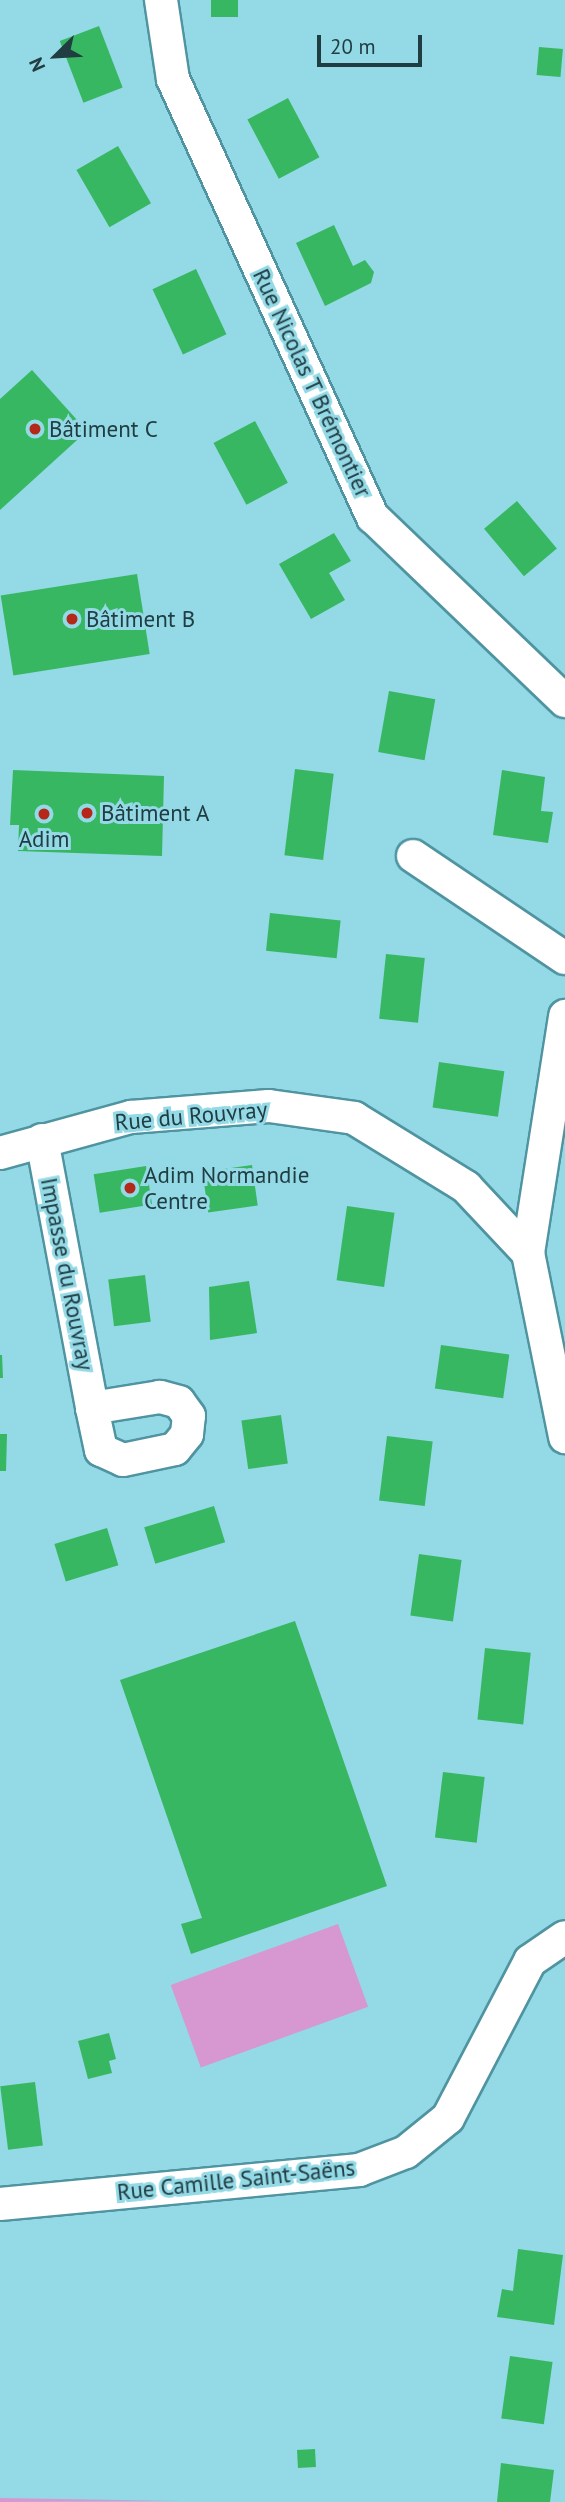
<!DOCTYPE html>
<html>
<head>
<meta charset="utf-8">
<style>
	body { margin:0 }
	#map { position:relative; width:565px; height:2502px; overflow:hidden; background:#93d9e6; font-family:"PT Sans",sans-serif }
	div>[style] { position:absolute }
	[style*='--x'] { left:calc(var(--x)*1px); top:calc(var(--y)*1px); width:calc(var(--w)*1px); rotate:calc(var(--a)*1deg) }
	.green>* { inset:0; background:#d797d0; transform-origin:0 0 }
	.building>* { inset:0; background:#38b762; transform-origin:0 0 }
	.roads { filter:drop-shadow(2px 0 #4f94a0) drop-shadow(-2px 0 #4f94a0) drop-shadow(0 2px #4f94a0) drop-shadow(0 -2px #4f94a0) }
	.street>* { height:32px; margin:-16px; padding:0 16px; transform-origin:16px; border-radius:16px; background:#fff }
	.dots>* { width:19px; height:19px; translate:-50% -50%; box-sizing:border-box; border:4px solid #93d9e6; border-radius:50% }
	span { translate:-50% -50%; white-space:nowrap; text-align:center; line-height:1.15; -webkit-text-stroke:6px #93d9e6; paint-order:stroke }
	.street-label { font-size:23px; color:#203d42 }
	.poi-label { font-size:23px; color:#203d42 }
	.left { translate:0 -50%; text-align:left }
	.north { position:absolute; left:21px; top:21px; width:70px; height:70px; -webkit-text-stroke:5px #93d9e6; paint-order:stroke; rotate:246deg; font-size:19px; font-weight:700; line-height:28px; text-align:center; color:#203d42 }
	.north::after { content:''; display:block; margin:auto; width:24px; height:32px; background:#203d42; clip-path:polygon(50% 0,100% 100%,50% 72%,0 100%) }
	.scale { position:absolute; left:317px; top:35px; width:105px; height:32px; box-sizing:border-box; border:4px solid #203d42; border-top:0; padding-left:9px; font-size:21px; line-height:24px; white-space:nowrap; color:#203d42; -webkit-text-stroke:5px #93d9e6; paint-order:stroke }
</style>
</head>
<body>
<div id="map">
	<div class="green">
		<i style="left:338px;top:1924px;width:88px;height:178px;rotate:70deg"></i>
		<i style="clip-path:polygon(0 2498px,181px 2501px,0 2502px)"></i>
	</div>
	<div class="building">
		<i style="left:211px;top:0;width:27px;height:17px"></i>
		<i style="left:99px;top:26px;width:66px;height:42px;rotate:69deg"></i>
		<i style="left:539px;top:47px;width:24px;height:28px;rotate:5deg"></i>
		<i style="left:288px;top:98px;width:67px;height:46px;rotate:62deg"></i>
		<i style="left:118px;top:146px;width:66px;height:48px;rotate:60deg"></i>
		<i style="clip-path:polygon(334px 225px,353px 266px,365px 260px,374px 272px,371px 283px,325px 306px,296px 243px)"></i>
		<i style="left:196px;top:269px;width:72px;height:48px;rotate:65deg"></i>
		<i style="clip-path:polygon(32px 370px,87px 431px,0 510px,0 399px)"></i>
		<i style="left:255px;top:421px;width:70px;height:47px;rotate:62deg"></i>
		<i style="left:517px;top:501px;width:62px;height:43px;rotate:50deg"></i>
		<i style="clip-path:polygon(334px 533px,351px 561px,329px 573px,345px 600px,311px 619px,279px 564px)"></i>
		<i style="left:137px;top:574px;width:81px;height:138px;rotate:81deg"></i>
		<i style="left:389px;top:691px;width:47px;height:62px;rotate:10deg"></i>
		<i style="left:295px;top:769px;width:39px;height:87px;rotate:7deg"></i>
		<i style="clip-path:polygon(13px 770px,164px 776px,162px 856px,18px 851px,19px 825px,10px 825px)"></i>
		<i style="clip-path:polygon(502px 770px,545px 777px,541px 811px,553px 812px,548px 843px,493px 835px)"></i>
		<i style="left:270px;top:913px;width:71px;height:38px;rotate:6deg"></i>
		<i style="left:386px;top:954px;width:39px;height:65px;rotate:6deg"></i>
		<i style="left:439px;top:1062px;width:66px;height:46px;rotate:8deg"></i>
		<i style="left:252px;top:1165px;width:41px;height:50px;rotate:82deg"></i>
		<i style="left:146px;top:1166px;width:39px;height:53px;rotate:81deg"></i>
		<i style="left:347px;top:1206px;width:48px;height:75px;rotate:8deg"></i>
		<i style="left:145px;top:1275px;width:47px;height:37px;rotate:83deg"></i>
		<i style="clip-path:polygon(249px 1281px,257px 1333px,210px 1340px,209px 1287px)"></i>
		<i style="left:441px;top:1345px;width:69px;height:44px;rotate:8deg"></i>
		<i style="clip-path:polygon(0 1355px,2px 1355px,3px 1378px,0 1378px)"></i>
		<i style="left:281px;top:1415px;width:49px;height:40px;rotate:82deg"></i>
		<i style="clip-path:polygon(0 1434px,7px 1434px,6px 1471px,0 1471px)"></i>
		<i style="left:387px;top:1436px;width:46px;height:65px;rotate:7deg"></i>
		<i style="left:214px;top:1506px;width:38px;height:73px;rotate:73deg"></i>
		<i style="left:107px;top:1528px;width:39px;height:55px;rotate:73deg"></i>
		<i style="left:419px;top:1554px;width:43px;height:62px;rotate:8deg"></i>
		<i style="clip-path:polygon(295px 1621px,387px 1886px,191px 1954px,181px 1924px,202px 1918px,120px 1680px)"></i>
		<i style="left:485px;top:1648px;width:46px;height:72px;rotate:6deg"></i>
		<i style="left:443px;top:1772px;width:42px;height:66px;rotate:7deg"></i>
		<i style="clip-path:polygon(109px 2033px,116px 2059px,109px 2061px,112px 2073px,88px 2079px,78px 2041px)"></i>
		<i style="left:35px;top:2082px;width:64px;height:35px;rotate:83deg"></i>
		<i style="clip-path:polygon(518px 2249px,563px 2255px,554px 2325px,497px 2317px,502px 2289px,513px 2291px)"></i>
		<i style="left:510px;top:2356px;width:43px;height:63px;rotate:8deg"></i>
		<i style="left:315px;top:2449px;width:18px;height:18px;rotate:87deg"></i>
		<i style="clip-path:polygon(501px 2463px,554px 2470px,550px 2502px,497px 2502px)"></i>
	</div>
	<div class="roads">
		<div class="street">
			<i style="--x:161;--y:0;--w:80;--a:81.4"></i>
			<i style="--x:173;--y:79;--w:482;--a:65.5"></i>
			<i style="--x:373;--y:517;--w:266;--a:43.8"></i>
			<i style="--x:413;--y:856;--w:183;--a:33.9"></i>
			<i style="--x:42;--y:1140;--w:273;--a:79.4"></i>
			<i style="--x:92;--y:1408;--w:43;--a:77.9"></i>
			<i style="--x:101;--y:1450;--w:24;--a:24"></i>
			<i style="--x:123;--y:1460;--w:53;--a:-11.9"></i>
			<i style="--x:175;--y:1449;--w:19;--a:-51"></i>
			<i style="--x:187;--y:1434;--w:18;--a:-84"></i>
			<i style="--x:189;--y:1416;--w:17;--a:-126"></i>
			<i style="--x:179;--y:1402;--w:20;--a:-165"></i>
			<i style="--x:160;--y:1397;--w:69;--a:170.8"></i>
			<i style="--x:0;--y:1153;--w:136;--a:-15.4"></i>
			<i style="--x:131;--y:1117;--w:138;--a:-4.6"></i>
			<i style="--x:269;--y:1106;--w:86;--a:8"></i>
			<i style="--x:354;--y:1118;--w:132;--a:31.6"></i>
			<i style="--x:466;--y:1187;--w:91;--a:46.8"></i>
			<i style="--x:528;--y:1253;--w:188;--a:78.6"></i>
			<i style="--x:528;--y:1253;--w:240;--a:-81.1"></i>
			<i style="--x:0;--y:2204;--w:361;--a:-5.4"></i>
			<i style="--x:359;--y:2170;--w:50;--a:-21"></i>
			<i style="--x:406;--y:2152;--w:54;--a:-39"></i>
			<i style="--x:448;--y:2118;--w:177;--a:-62.4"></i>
			<i style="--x:530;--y:1961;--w:42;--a:-34.4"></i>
		</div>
	</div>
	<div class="dots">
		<i style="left:35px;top:429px;background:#b52718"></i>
		<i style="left:72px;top:619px;background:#b52718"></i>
		<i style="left:87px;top:813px;background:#b52718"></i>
		<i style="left:44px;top:814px;background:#b52718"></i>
		<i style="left:130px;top:1188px;background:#b52718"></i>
	</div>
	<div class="street-label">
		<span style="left:312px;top:383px;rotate:65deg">Rue Nicolas T Brémontier</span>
		<span style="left:191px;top:1116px;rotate:-5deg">Rue du Rouvray</span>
		<span style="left:67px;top:1274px;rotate:79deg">Impasse du Rouvray</span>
		<span style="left:236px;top:2180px;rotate:-6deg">Rue Camille Saint-Saëns</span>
	</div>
	<div class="poi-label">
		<span class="left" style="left:49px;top:429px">Bâtiment C</span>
		<span class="left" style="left:86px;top:619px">Bâtiment B</span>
		<span class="left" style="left:101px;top:813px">Bâtiment A</span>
		<span style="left:44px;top:839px">Adim</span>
		<span class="left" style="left:144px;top:1188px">Adim Normandie<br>Centre</span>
	</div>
	<div class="north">N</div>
	<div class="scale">20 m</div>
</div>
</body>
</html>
